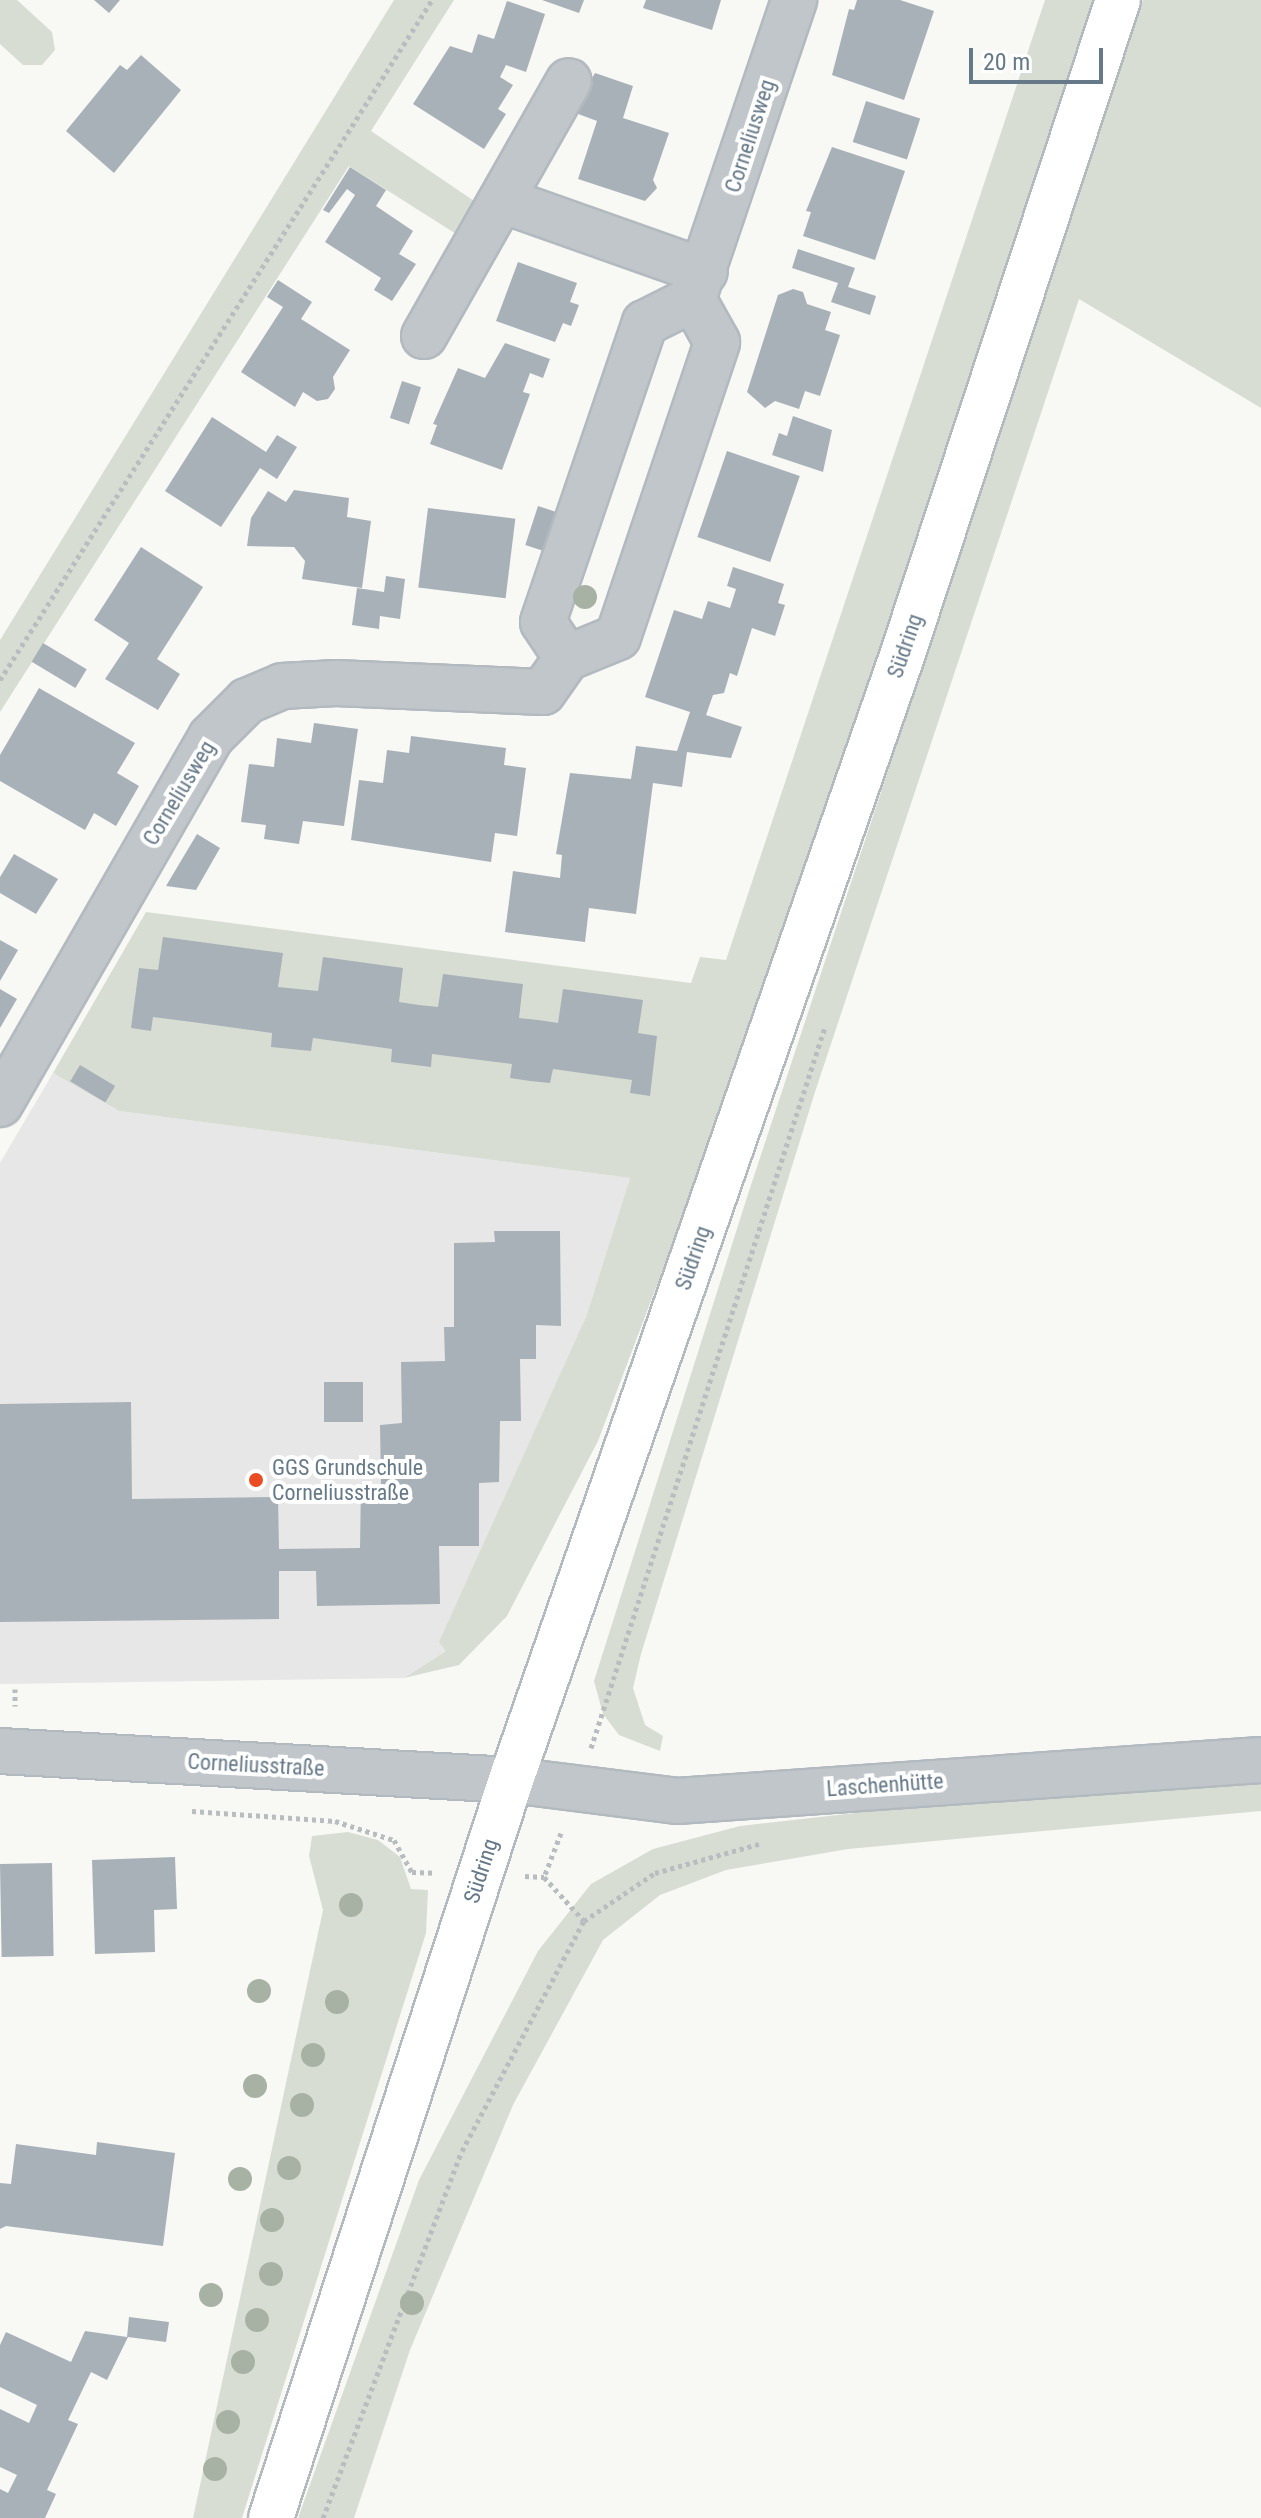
<!DOCTYPE html>
<html>
<head>
<meta charset="utf-8">
<style>
	body { margin:0 }
	#map { position:relative; width:1261px; height:2518px; overflow:hidden; background:#f8f8f5; font-family:"Roboto Condensed",sans-serif }
	div>[style] { position:absolute }
	[style*='--x'] { left:calc(var(--x)*1px); top:calc(var(--y)*1px); width:calc(var(--w)*1px); rotate:calc(var(--a)*1deg) }
	.built>* { inset:0; background:#e6e7e6 }
	.green>* { inset:0; background:#d8ddd4 }
	.building>* { inset:0; background:#a8b1b8; transform-origin:0 0 }
	.path>* { height:5px; margin-top:-2.5px; transform-origin:0; background:repeating-linear-gradient(90deg,#b9bdc0 0 4px,transparent 0 8px) }
	.roads { filter:drop-shadow(2px 0 #b3babf) drop-shadow(-2px 0 #b3babf) drop-shadow(0 2px #b3babf) drop-shadow(0 -2px #b3babf) }
	.street>* { height:44px; margin:-22px; padding:0 22px; transform-origin:22px; border-radius:22px; background:#c1c6ca }
	.secondary>* { height:44px; margin:-22px; padding:0 22px; transform-origin:22px; border-radius:22px; background:#fff }
	.trees>* { width:24px; height:24px; margin:-12px; border-radius:50%; background:#a8b2a4 }
	.dots>* { width:22px; height:22px; translate:-50% -50%; box-sizing:border-box; border:4px solid #fff; border-radius:50% }
	span { translate:-50% -50%; white-space:nowrap; text-align:center; line-height:1.15; -webkit-text-stroke:8px #fff; paint-order:stroke }
	.street-label { font-size:22px; color:#667988 }
	.poi-label { font-size:22px; color:#667988 }
	.left { translate:0 -50%; text-align:left }
	.scale { position:absolute; left:969px; top:48px; width:134px; height:36px; box-sizing:border-box; border:4px solid #667988; border-top:0; padding-left:10px; font-size:24px; line-height:28px; white-space:nowrap; color:#667988; -webkit-text-stroke:6px #fff; paint-order:stroke }
</style>
</head>
<body>
<div id="map">
	<div class="built">
		<i style="clip-path:polygon(53px 1073px,119px 1111px,630px 1178px,586px 1317px,446px 1651px,404px 1678px,0 1684px,0 1163px)"></i>
	</div>
	<div class="green">
		<i style="clip-path:polygon(0 0,17px 0,52px 32px,55px 50px,42px 65px,23px 65px,0 44px)"></i>
		<i style="clip-path:polygon(394px 0,454px 0,371px 131px,483px 207px,464px 239px,349px 166px,0 712px,0 640px)"></i>
		<i style="clip-path:polygon(1045px 0,1094px 0,760px 1012px,598px 1441px,507px 1616px,459px 1665px,404px 1678px,446px 1651px,439px 1642px,586px 1317px,630px 1178px,119px 1111px,53px 1073px,146px 912px,691px 983px,700px 957px,726px 960px)"></i>
		<i style="clip-path:polygon(1143px 0,1261px 0,1261px 408px,1079px 299px,815px 1092px,641px 1654px,633px 1688px,645px 1725px,663px 1736px,660px 1751px,619px 1735px,603px 1714px,594px 1681px,748px 1194px)"></i>
		<i style="clip-path:polygon(1261px 1776px,1261px 1811px,848px 1849px,726px 1870px,660px 1895px,603px 1940px,513px 2105px,410px 2350px,354px 2518px,298px 2518px,419px 2180px,538px 1951px,591px 1884px,653px 1849px,740px 1826px,1025px 1794px)"></i>
		<i style="clip-path:polygon(348px 1832px,378px 1840px,400px 1857px,411px 1889px,428px 1890px,426px 1933px,242px 2518px,193px 2518px,323px 1910px,309px 1856px,312px 1836px)"></i>
	</div>
	<div class="building">
		<i style="clip-path:polygon(94px 0,120px 0,109px 13px)"></i>
		<i style="clip-path:polygon(542px 0,584px 0,579px 13px)"></i>
		<i style="clip-path:polygon(646px 0,721px 0,712px 30px,643px 8px)"></i>
		<i style="clip-path:polygon(857px 0,900px 0,934px 11px,904px 100px,832px 75px,849px 9px,854px 10px)"></i>
		<i style="clip-path:polygon(507px 1px,545px 14px,526px 72px,506px 65px,500px 77px,513px 85px,498px 109px,506px 114px,484px 149px,413px 104px,450px 46px,472px 53px,478px 34px,494px 39px)"></i>
		<i style="clip-path:polygon(141px 55px,181px 90px,114px 173px,66px 131px,120px 65px,127px 70px)"></i>
		<i style="clip-path:polygon(595px 73px,633px 86px,623px 118px,669px 133px,653px 180px,657px 188px,645px 201px,578px 179px,597px 121px,573px 112px)"></i>
		<i style="left:866px;top:101px;width:57px;height:43px;rotate:18deg"></i>
		<i style="clip-path:polygon(832px 147px,905px 171px,875px 260px,803px 236px,811px 212px,806px 211px)"></i>
		<i style="clip-path:polygon(350px 167px,386px 190px,376px 206px,413px 231px,399px 254px,416px 264px,392px 301px,374px 290px,381px 278px,325px 242px,355px 195px,347px 189px,329px 213px,323px 210px)"></i>
		<i style="clip-path:polygon(798px 249px,855px 268px,848px 287px,876px 296px,870px 315px,831px 302px,838px 283px,792px 268px)"></i>
		<i style="clip-path:polygon(518px 262px,577px 283px,570px 302px,579px 305px,571px 326px,563px 323px,555px 342px,496px 321px)"></i>
		<i style="clip-path:polygon(278px 280px,312px 302px,301px 319px,350px 350px,333px 377px,335px 389px,328px 399px,317px 401px,303px 392px,295px 407px,241px 372px,283px 307px,267px 297px)"></i>
		<i style="clip-path:polygon(793px 289px,803px 292px,807px 304px,831px 312px,825px 330px,840px 335px,820px 396px,805px 391px,799px 409px,775px 401px,765px 408px,747px 392px,778px 295px)"></i>
		<i style="clip-path:polygon(505px 343px,550px 359px,543px 378px,530px 373px,523px 392px,530px 394px,502px 470px,430px 444px,437px 425px,433px 424px,458px 368px,485px 378px)"></i>
		<i style="left:402px;top:381px;width:20px;height:39px;rotate:18deg"></i>
		<i style="clip-path:polygon(793px 416px,832px 430px,823px 472px,772px 455px,779px 433px,787px 436px)"></i>
		<i style="clip-path:polygon(212px 417px,266px 452px,277px 435px,297px 447px,277px 479px,260px 468px,221px 527px,165px 491px)"></i>
		<i style="left:727px;top:451px;width:77px;height:91px;rotate:19deg"></i>
		<i style="clip-path:polygon(294px 490px,349px 498px,347px 517px,371px 521px,362px 588px,302px 579px,305px 561px,294px 547px,247px 546px,251px 518px,268px 491px,286px 502px)"></i>
		<i style="left:538px;top:506px;width:20px;height:41px;rotate:18deg"></i>
		<i style="left:428px;top:508px;width:88px;height:80px;rotate:7deg"></i>
		<i style="clip-path:polygon(141px 547px,203px 587px,157px 659px,180px 674px,158px 710px,105px 679px,129px 643px,94px 620px)"></i>
		<i style="clip-path:polygon(733px 567px,784px 584px,778px 603px,785px 605px,775px 636px,752px 628px,737px 676px,730px 673px,724px 693px,713px 695px,706px 715px,742px 727px,731px 758px,687px 752px,682px 787px,653px 783px,636px 914px,589px 908px,585px 942px,505px 932px,513px 871px,560px 878px,562px 855px,556px 854px,570px 773px,631px 779px,636px 746px,677px 751px,690px 712px,645px 697px,674px 610px,702px 619px,708px 601px,730px 608px,736px 589px,727px 586px)"></i>
		<i style="clip-path:polygon(386px 576px,405px 579px,400px 619px,380px 616px,379px 629px,352px 625px,357px 588px,384px 592px)"></i>
		<i style="left:43px;top:643px;width:51px;height:22px;rotate:31deg"></i>
		<i style="clip-path:polygon(39px 688px,135px 743px,117px 773px,139px 786px,116px 826px,94px 813px,85px 830px,0 781px,0 755px)"></i>
		<i style="clip-path:polygon(314px 723px,358px 729px,344px 826px,303px 821px,299px 844px,264px 839px,266px 825px,241px 822px,249px 764px,274px 767px,277px 738px,311px 743px)"></i>
		<i style="clip-path:polygon(411px 736px,506px 748px,504px 765px,526px 768px,517px 836px,495px 833px,491px 862px,351px 840px,359px 780px,383px 783px,387px 750px,409px 753px)"></i>
		<i style="clip-path:polygon(197px 834px,220px 848px,196px 890px,166px 886px)"></i>
		<i style="clip-path:polygon(14px 854px,58px 879px,36px 914px,0 893px,0 877px)"></i>
		<i style="clip-path:polygon(163px 937px,283px 953px,278px 987px,318px 991px,323px 957px,403px 968px,399px 1002px,419px 1005px,438px 1007px,443px 974px,523px 984px,519px 1018px,538px 1020px,558px 1023px,563px 989px,643px 1000px,638px 1033px,657px 1036px,650px 1096px,630px 1093px,632px 1080px,553px 1069px,550px 1083px,530px 1081px,510px 1078px,512px 1064px,432px 1054px,431px 1067px,391px 1062px,392px 1049px,313px 1038px,311px 1051px,271px 1047px,272px 1033px,192px 1022px,153px 1017px,151px 1031px,131px 1028px,139px 968px,158px 970px)"></i>
		<i style="clip-path:polygon(0 940px,18px 950px,0 981px)"></i>
		<i style="clip-path:polygon(0 989px,17px 999px,0 1028px)"></i>
		<i style="left:80px;top:1065px;width:41px;height:19px;rotate:31deg"></i>
		<i style="clip-path:polygon(494px 1231px,560px 1231px,561px 1326px,536px 1325px,536px 1359px,520px 1359px,521px 1421px,500px 1421px,499px 1482px,479px 1483px,479px 1546px,439px 1546px,440px 1604px,317px 1606px,316px 1571px,279px 1571px,279px 1619px,0 1622px,0 1404px,131px 1402px,132px 1499px,278px 1497px,279px 1549px,360px 1548px,361px 1486px,381px 1485px,380px 1425px,402px 1423px,401px 1362px,445px 1361px,444px 1327px,454px 1327px,454px 1243px,495px 1242px)"></i>
		<i style="left:324px;top:1382px;width:39px;height:40px"></i>
		<i style="clip-path:polygon(175px 1857px,177px 1909px,154px 1910px,155px 1952px,95px 1954px,92px 1860px)"></i>
		<i style="left:52px;top:1863px;width:93px;height:52px;rotate:89deg"></i>
		<i style="clip-path:polygon(97px 2142px,175px 2153px,163px 2246px,6px 2226px,0 2229px,0 2183px,11px 2184px,16px 2144px,96px 2155px)"></i>
		<i style="clip-path:polygon(129px 2317px,169px 2322px,166px 2342px,128px 2337px,107px 2380px,91px 2372px,68px 2420px,78px 2424px,47px 2490px,56px 2494px,45px 2518px,0 2518px,0 2489px,8px 2493px,17px 2475px,0 2467px,0 2409px,29px 2423px,37px 2405px,0 2387px,0 2345px,6px 2332px,71px 2362px,85px 2331px,127px 2337px)"></i>
	</div>
	<div class="path">
		<i style="--x:0;--y:680;--w:806;--a:-57.57"></i>
		<i style="--x:15;--y:1689;--w:17;--a:90"></i>
		<i style="--x:591;--y:1748;--w:758;--a:-72.02"></i>
		<i style="--x:192;--y:1811;--w:143;--a:4"></i>
		<i style="--x:335;--y:1821;--w:62;--a:17.9"></i>
		<i style="--x:394;--y:1840;--w:37;--a:61"></i>
		<i style="--x:412;--y:1872;--w:23;--a:2"></i>
		<i style="--x:561;--y:1833;--w:47;--a:111.1"></i>
		<i style="--x:544;--y:1877;--w:59;--a:47.7"></i>
		<i style="--x:525;--y:1876;--w:19;--a:3"></i>
		<i style="--x:323;--y:2518;--w:392;--a:-69.3"></i>
		<i style="--x:462;--y:2151;--w:260;--a:-62.1"></i>
		<i style="--x:584;--y:1921;--w:86;--a:-34.1"></i>
		<i style="--x:655;--y:1873;--w:108;--a:-15.6"></i>
	</div>
	<div class="roads">
		<div class="street">
			<i style="--x:502;--y:200;--w:215;--a:19.5"></i>
			<i style="--x:424;--y:336;--w:293;--a:-60.4"></i>
			<i style="--x:567;--y:658;--w:43;--a:-123.7"></i>
			<i style="--x:543;--y:622;--w:316;--a:-71.2"></i>
			<i style="--x:645;--y:323;--w:54;--a:-26.6"></i>
			<i style="--x:693;--y:299;--w:316;--a:-71.3"></i>
			<i style="--x:0;--y:1104;--w:423;--a:-60.1"></i>
			<i style="--x:211;--y:737;--w:51;--a:-45"></i>
			<i style="--x:247;--y:701;--w:38;--a:-23"></i>
			<i style="--x:282;--y:686;--w:54;--a:-3.2"></i>
			<i style="--x:336;--y:683;--w:207;--a:2.5"></i>
			<i style="--x:543;--y:692;--w:42;--a:-54.8"></i>
			<i style="--x:567;--y:658;--w:55;--a:-22.4"></i>
			<i style="--x:618;--y:637;--w:311;--a:-71.4"></i>
			<i style="--x:717;--y:342;--w:49;--a:-119.2"></i>
			<i style="--x:0;--y:1751;--w:512;--a:3.25"></i>
			<i style="--x:511;--y:1780;--w:167;--a:7.2"></i>
			<i style="--x:677;--y:1801;--w:585;--a:-4.02"></i>
		</div>
		<div class="secondary">
			<i style="--x:271;--y:2518;--w:776;--a:-71.99"></i>
			<i style="--x:511;--y:1780;--w:1196;--a:-70.82"></i>
			<i style="--x:904;--y:650;--w:684;--a:-71.78"></i>
		</div>
	</div>
	<div class="trees">
		<i style="left:585px;top:597px"></i>
		<i style="left:351px;top:1905px"></i>
		<i style="left:259px;top:1991px"></i>
		<i style="left:337px;top:2002px"></i>
		<i style="left:313px;top:2055px"></i>
		<i style="left:255px;top:2086px"></i>
		<i style="left:302px;top:2105px"></i>
		<i style="left:289px;top:2168px"></i>
		<i style="left:240px;top:2179px"></i>
		<i style="left:272px;top:2220px"></i>
		<i style="left:271px;top:2274px"></i>
		<i style="left:211px;top:2295px"></i>
		<i style="left:412px;top:2303px"></i>
		<i style="left:257px;top:2320px"></i>
		<i style="left:243px;top:2362px"></i>
		<i style="left:228px;top:2422px"></i>
		<i style="left:215px;top:2469px"></i>
	</div>
	<div class="dots">
		<i style="left:256px;top:1480px;background:#ea4c23"></i>
	</div>
	<div class="street-label">
		<span style="left:750px;top:136px;rotate:-72deg">Corneliusweg</span>
		<span style="left:905px;top:646px;rotate:-71deg">Südring</span>
		<span style="left:179px;top:793px;rotate:-59deg">Corneliusweg</span>
		<span style="left:693px;top:1258px;rotate:-71deg">Südring</span>
		<span style="left:256px;top:1765px;rotate:3deg">Corneliusstraße</span>
		<span style="left:885px;top:1785px;rotate:-4deg">Laschenhütte</span>
		<span style="left:481px;top:1871px;rotate:-72deg">Südring</span>
	</div>
	<div class="poi-label">
		<span class="left" style="left:272px;top:1480px">GGS Grundschule<br>Corneliusstraße</span>
	</div>
	<div class="scale">20 m</div>
</div>
</body>
</html>
